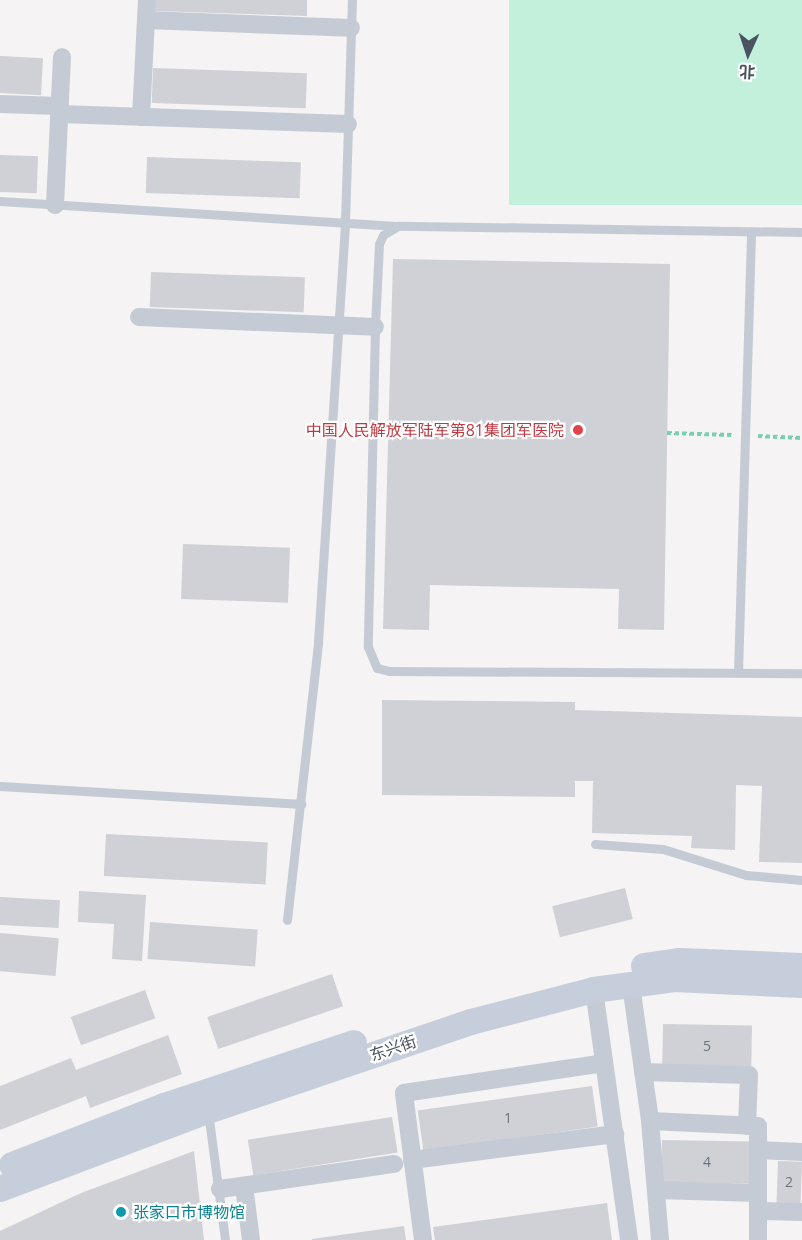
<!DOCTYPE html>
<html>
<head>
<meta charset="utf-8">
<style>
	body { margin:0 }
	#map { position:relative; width:802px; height:1240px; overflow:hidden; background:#f5f3f3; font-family:"Open Sans","Noto Sans SC",sans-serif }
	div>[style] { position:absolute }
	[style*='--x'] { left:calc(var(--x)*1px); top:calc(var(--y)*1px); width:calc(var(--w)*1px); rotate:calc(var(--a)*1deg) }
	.green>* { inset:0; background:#c3f0db; transform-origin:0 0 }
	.building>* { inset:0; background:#cfd1d7; transform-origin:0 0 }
	.path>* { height:4px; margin-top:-2px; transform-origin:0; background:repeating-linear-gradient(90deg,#7bcfb1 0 4.5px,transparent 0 7.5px) }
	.lane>* { height:9px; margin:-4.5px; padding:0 4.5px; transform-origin:4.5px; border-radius:4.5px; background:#c4cbd4 }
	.street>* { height:18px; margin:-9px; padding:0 9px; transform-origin:9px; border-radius:9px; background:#c4cbd4 }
	.secondary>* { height:26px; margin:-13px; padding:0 13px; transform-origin:13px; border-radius:13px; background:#c6cddb }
	.dots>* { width:16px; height:16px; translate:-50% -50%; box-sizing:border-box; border:3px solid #fff; border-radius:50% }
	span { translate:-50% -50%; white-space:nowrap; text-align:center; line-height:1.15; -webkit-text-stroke:4.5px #fff; paint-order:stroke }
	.number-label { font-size:14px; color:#6b727e }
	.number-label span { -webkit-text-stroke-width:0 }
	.health-label { font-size:16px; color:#be3a42 }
	.right { translate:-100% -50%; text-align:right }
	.street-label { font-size:16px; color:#4a5360 }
	.culture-label { font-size:16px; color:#0d838f }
	.left { translate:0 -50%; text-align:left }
	.north { position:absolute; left:718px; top:24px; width:60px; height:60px; -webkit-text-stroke:4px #fff; paint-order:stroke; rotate:183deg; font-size:16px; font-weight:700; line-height:24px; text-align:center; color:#4a5360 }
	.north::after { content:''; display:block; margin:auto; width:21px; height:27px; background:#4a5360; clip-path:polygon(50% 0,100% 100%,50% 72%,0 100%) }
</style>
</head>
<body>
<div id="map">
	<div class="green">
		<i style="left:509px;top:0;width:293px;height:205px"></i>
	</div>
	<div class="building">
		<i style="clip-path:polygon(153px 0,307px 0,307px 16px,153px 11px)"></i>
		<i style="left:0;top:56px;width:43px;height:37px;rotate:3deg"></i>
		<i style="left:153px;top:68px;width:154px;height:35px;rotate:2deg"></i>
		<i style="left:0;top:155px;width:38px;height:37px;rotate:2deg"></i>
		<i style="left:147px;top:157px;width:154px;height:36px;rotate:2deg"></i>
		<i style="clip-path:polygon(393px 259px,670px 264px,664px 630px,618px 629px,619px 589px,430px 585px,429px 630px,383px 629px)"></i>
		<i style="left:151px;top:272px;width:154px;height:35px;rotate:2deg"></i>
		<i style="left:183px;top:544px;width:107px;height:55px;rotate:2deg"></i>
		<i style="clip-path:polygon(382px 700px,575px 702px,575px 710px,802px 717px,802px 863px,759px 862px,762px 786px,736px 785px,735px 850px,691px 848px,692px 836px,592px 833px,593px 781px,575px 781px,575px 797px,382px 795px)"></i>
		<i style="left:106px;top:834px;width:162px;height:42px;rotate:3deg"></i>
		<i style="left:625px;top:888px;width:32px;height:75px;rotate:76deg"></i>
		<i style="clip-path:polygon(79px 891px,146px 895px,142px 961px,112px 959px,114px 924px,78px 922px)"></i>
		<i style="left:0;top:897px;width:60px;height:28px;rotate:3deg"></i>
		<i style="left:150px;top:922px;width:108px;height:37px;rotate:4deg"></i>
		<i style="left:0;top:933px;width:59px;height:38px;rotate:5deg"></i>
		<i style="left:332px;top:974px;width:34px;height:132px;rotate:71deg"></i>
		<i style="left:145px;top:990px;width:30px;height:79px;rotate:70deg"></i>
		<i style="left:663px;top:1024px;width:89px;height:42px;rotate:1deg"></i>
		<i style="clip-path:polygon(168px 1035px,182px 1074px,90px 1108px,86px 1096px,0 1130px,0 1086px,71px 1058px,76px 1070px)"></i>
		<i style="left:592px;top:1086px;width:41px;height:176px;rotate:82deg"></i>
		<i style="left:392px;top:1117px;width:36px;height:146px;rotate:81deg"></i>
		<i style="left:662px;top:1140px;width:90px;height:42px;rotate:1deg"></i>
		<i style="clip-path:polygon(194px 1151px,204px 1240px,0 1240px,0 1231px,81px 1193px)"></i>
		<i style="left:778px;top:1161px;width:24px;height:42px;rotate:2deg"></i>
		<i style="clip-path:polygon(607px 1203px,612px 1240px,435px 1240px,433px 1227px)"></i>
		<i style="clip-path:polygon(404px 1226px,406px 1240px,312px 1240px,312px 1239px)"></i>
	</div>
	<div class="path">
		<i style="--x:667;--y:433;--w:65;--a:1.8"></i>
		<i style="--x:758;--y:436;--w:44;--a:2.6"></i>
	</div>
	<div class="lane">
		<i style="--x:0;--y:201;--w:397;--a:3.6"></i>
		<i style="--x:802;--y:232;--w:404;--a:-179.1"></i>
		<i style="--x:398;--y:226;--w:17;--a:149"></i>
		<i style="--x:383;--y:235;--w:10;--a:114"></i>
		<i style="--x:379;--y:244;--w:83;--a:92.8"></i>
		<i style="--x:375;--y:327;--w:320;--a:91.3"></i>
		<i style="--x:368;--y:647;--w:23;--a:67"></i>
		<i style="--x:377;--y:668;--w:12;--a:14"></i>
		<i style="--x:389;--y:671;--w:413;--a:0.3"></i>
		<i style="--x:738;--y:673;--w:442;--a:-88.3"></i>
		<i style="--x:0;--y:786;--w:302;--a:3.4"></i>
		<i style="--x:595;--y:844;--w:68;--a:4.2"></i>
		<i style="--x:663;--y:849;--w:87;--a:17.4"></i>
		<i style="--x:746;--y:875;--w:56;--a:5.1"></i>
		<i style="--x:287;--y:920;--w:280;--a:-83.6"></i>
		<i style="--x:318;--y:642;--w:421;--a:-86.3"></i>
		<i style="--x:345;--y:222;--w:222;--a:-88.2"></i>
		<i style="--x:208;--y:1112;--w:129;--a:82.4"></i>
	</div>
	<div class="street">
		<i style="--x:146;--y:20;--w:205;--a:2.2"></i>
		<i style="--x:0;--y:104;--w:60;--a:1.9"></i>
		<i style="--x:60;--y:114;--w:288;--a:2"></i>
		<i style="--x:141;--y:117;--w:117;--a:-87.1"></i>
		<i style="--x:55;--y:205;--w:148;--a:-87.3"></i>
		<i style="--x:139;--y:317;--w:236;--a:2.4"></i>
		<i style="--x:631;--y:985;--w:137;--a:82"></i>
		<i style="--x:650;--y:1121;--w:108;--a:2.7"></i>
		<i style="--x:758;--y:1126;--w:114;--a:90"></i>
		<i style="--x:594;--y:990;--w:252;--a:82"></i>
		<i style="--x:643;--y:1072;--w:106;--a:1.6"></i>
		<i style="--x:749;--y:1075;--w:51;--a:92.2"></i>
		<i style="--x:650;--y:1121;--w:119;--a:85.2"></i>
		<i style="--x:759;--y:1150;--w:43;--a:2.7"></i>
		<i style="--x:412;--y:1160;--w:205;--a:-7.3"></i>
		<i style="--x:244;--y:1186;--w:54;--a:82.6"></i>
		<i style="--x:220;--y:1189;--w:176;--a:-8.2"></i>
		<i style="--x:657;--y:1190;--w:101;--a:1.7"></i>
		<i style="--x:758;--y:1211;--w:44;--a:1.3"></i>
		<i style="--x:423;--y:1240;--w:148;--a:-97.4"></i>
		<i style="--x:404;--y:1093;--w:202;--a:-8.5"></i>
	</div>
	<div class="secondary">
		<i style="--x:644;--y:966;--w:36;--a:-8"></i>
		<i style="--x:680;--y:961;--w:122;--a:2.3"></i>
		<i style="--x:12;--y:1165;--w:163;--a:-21.2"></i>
		<i style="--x:164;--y:1106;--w:200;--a:-18.3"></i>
		<i style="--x:0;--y:1189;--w:222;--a:-20.6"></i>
		<i style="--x:208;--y:1111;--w:278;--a:-18.7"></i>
		<i style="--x:471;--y:1022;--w:127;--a:-14.6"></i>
		<i style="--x:594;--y:990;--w:81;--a:-7.8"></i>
		<i style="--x:674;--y:979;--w:128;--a:2.7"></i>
	</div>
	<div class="dots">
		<i style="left:578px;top:430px;background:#e0444e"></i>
		<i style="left:121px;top:1212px;background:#0f9aa8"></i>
	</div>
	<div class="number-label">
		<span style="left:707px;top:1046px">5</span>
		<span style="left:508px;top:1118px">1</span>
		<span style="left:707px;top:1162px">4</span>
		<span style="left:789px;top:1182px">2</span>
	</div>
	<div class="health-label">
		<span class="right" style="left:564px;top:430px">中国人民解放军陆军第81集团军医院</span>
	</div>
	<div class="street-label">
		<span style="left:393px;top:1048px;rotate:-19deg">东兴街</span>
	</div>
	<div class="culture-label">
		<span class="left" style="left:133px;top:1212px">张家口市博物馆</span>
	</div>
	<div class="north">北</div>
</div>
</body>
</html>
